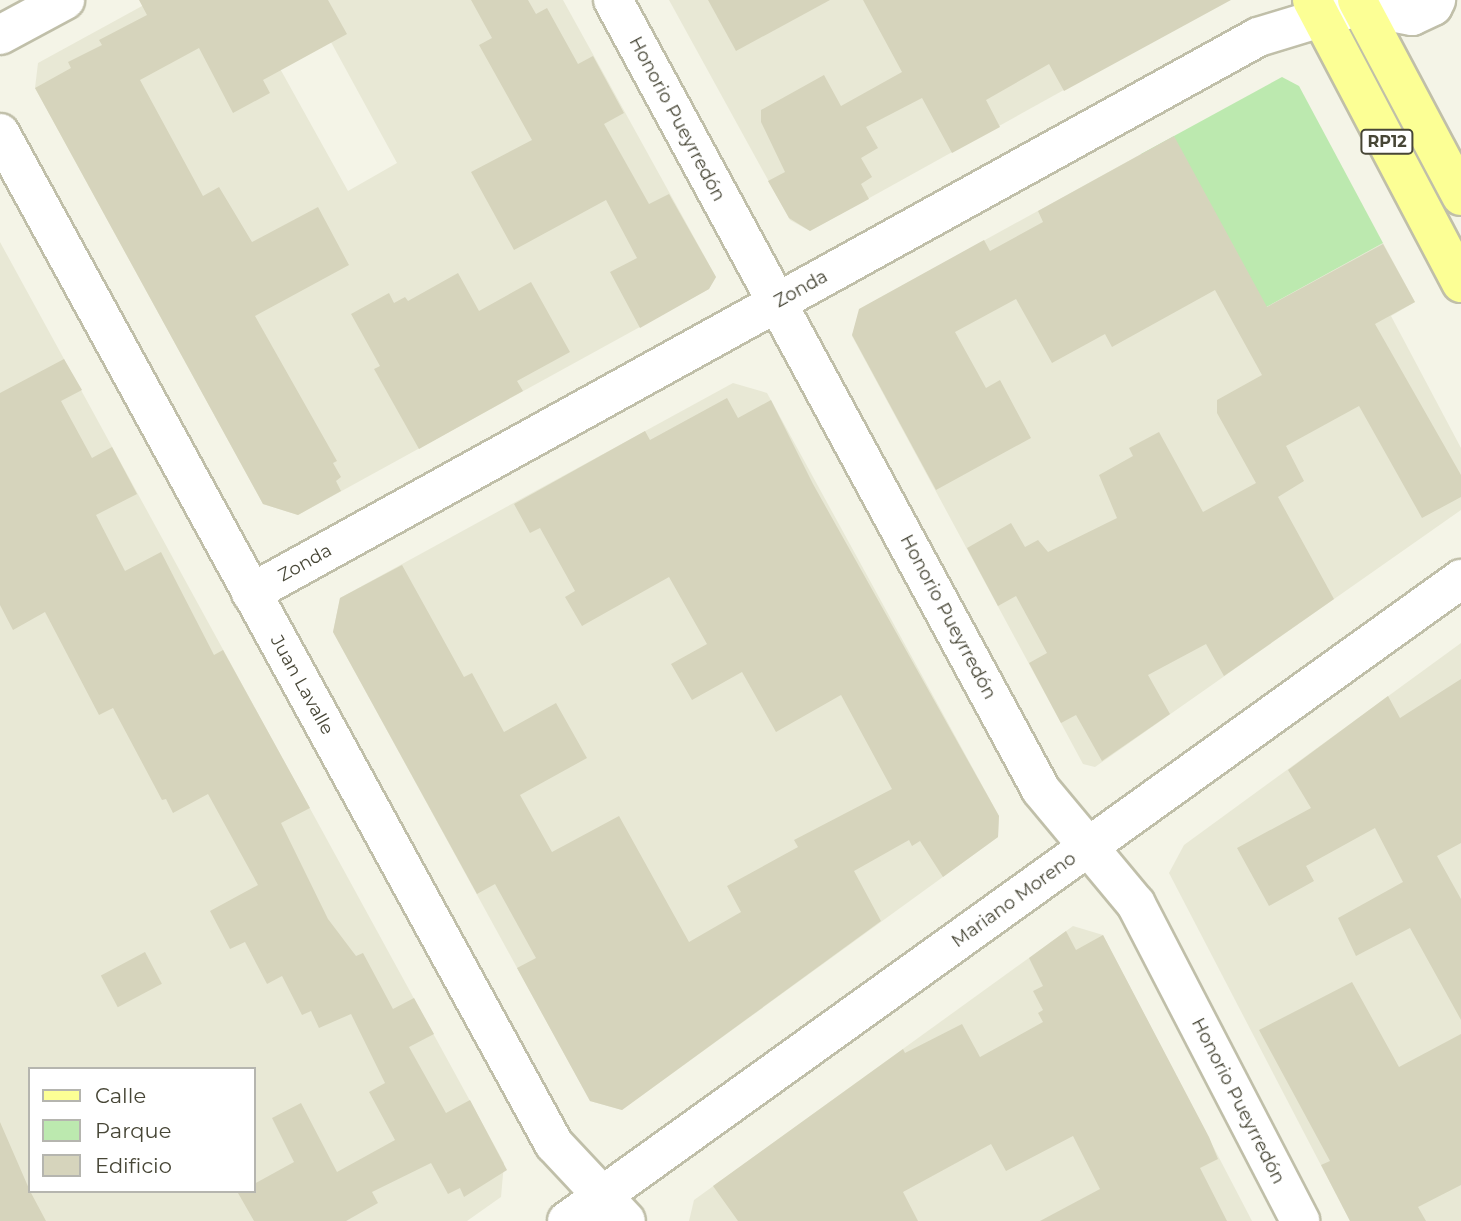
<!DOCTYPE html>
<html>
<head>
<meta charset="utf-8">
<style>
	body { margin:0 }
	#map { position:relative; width:1461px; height:1221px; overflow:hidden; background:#f4f4e7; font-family:Montserrat,sans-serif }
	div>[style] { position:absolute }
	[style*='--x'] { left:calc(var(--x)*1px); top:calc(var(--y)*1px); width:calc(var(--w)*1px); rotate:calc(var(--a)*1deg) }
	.residential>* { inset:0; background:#e8e8d5 }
	.green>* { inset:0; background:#bce9af }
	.building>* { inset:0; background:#d6d4bc; transform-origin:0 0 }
	.roads { filter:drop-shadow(2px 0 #c0bfa9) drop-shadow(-2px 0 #c0bfa9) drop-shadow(0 2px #c0bfa9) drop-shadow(0 -2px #c0bfa9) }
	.minor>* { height:38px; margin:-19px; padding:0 19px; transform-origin:19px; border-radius:19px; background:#fff }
	.major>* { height:38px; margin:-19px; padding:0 19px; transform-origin:19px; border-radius:19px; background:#fcff95 }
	span { translate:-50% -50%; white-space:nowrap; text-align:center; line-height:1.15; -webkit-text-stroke:5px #fff; paint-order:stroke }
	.shield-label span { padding:2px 5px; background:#fff; border:2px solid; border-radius:5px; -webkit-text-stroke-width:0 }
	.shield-label { font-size:16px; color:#474636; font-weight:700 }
	.street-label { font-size:18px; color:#474636 }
	.legend { position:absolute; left:28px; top:1067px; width:228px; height:126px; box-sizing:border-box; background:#fff; border:2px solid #b5b5af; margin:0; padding:9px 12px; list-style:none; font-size:21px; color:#474636 }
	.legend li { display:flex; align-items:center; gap:14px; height:35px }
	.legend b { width:35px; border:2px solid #b5b5af }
</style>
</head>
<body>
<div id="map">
	<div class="residential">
		<i style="clip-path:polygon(153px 0,278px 65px,348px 191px,397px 163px,308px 0,563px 0,716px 277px,709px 289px,298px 515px,263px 504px,35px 88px,38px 63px)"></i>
		<i style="clip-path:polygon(669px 0,1226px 0,810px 231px,790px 220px)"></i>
		<i style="clip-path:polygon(1141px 154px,1175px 218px,1250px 316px,1383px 243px,1415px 302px,1391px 316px,1461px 448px,1461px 510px,1095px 767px,1083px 764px,852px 336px,860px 309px)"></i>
		<i style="clip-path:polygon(evenodd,0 242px,504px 1163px,501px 1197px,467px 1221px,0 1221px,0 242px,30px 1069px,254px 1069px,254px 1191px,30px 1191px,30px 1069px)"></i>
		<i style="clip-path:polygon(733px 383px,767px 393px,999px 816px,998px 837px,622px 1110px,590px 1101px,333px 632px,340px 598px)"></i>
		<i style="clip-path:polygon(1461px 643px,1461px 1221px,1350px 1221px,1169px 873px,1184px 845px)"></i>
		<i style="clip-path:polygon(1073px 926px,1103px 935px,1252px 1221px,689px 1221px,694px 1200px)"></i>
	</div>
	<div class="green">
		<i style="clip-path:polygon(1282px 77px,1299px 86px,1383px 243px,1250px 316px,1175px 218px,1141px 154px)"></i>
	</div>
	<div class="building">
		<i style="clip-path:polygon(139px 0,328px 0,347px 34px,263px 80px,270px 93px,233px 113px,199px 48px,140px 80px,203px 196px,219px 187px,252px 242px,318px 207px,349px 265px,255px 316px,337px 461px,333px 463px,341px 477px,336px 481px,341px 491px,298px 515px,263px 504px,35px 88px,71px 68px,68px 62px,102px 45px,99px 40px,147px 15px)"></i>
		<i style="clip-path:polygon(471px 0,528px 0,536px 14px,547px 8px,578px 64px,593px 56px,624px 113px,604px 124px,649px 204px,669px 194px,716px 277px,709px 289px,640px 328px,610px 272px,637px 258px,606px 200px,514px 250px,471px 172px,532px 140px,479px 45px,492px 38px)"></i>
		<i style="clip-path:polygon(708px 0,830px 0,736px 51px)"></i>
		<i style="clip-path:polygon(863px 0,1231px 0,1064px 91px,1049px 64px,986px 100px,1000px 127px,952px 153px,922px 98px,866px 127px,878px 148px,861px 158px,872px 177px,861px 184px,869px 199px,810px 231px,789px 218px,768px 181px,785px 172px,761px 122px,761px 110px,824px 75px,841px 106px,902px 72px)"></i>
		<i style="clip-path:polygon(1174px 136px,1267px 307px,1383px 244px,1415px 302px,1375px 324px,1461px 475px,1461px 497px,1422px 518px,1359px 406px,1286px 446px,1304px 481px,1278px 497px,1334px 599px,1224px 676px,1206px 644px,1148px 675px,1170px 714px,1102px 761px,1076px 715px,1061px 723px,1029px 663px,1047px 653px,1016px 596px,998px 606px,967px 548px,1011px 523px,1025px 547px,1038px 540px,1048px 552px,1117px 518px,1099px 475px,1133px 456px,1129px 448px,1159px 432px,1203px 512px,1256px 483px,1217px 413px,1217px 400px,1262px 375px,1215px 290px,1112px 347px,1105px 334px,1052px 363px,1016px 299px,955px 332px,986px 388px,1000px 380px,1031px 438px,936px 490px,852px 335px,859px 309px,984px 240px,990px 251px,1043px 222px,1038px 211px)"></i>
		<i style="clip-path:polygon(458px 273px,479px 311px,531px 282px,570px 352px,517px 381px,523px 391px,419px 449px,374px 369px,380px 366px,351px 314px,389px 293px,394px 303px,405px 297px,408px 301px)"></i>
		<i style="clip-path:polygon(64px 359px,82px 390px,61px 401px,92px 458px,112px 447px,137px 494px,96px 515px,125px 571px,161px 552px,214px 655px,223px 650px,310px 808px,281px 823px,328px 919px,356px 956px,363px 953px,393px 1009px,414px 998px,434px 1034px,409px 1047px,446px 1113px,470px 1100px,507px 1170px,464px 1197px,460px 1188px,448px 1194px,431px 1163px,372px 1192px,378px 1203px,346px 1221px,254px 1221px,238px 1193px,254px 1191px,254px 1184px,294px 1162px,272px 1118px,301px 1103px,337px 1172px,395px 1140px,369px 1092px,385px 1083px,351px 1014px,319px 1028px,311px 1011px,302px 1015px,282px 976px,267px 984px,245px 942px,230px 949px,210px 911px,258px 885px,208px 794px,173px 813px,166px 799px,162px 800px,113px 708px,99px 715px,45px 612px,13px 630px,0 605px,0 393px)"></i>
		<i style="clip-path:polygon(727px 398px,738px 418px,771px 400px,813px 484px,999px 816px,998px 837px,943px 877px,920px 841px,912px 846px,909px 840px,854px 871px,881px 921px,622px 1110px,590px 1101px,517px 968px,536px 958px,495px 884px,477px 894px,333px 632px,340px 598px,402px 565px,464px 677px,472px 673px,504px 732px,556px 703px,587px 758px,520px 795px,552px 852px,619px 816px,689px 942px,741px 912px,727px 886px,798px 847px,794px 840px,892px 789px,841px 695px,776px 732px,742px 672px,692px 700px,671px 664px,707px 644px,669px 577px,582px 626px,565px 597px,575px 591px,540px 528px,530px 533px,514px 504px,645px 431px,650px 440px)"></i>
		<i style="clip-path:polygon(1461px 679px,1461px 843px,1437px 856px,1461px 899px,1461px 1020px,1410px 928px,1356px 956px,1338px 918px,1403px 882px,1375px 828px,1306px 866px,1314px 881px,1269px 906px,1237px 848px,1311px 808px,1288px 770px,1388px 696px,1400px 718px)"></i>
		<i style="clip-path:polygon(1066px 931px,1076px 950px,1103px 935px,1209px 1137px,1218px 1159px,1200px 1168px,1227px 1221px,1040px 1221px,1100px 1189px,1073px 1136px,1006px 1171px,991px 1144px,903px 1192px,918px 1221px,738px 1221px,713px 1186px,903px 1049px,905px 1053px,962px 1024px,980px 1057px,1043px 1022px,1038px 1013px,1043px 1010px,1033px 991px,1043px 986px,1029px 958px)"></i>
		<i style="left:145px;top:952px;width:36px;height:50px;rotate:62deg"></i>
		<i style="clip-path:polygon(1352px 982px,1399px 1067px,1461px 1034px,1461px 1185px,1418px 1207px,1426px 1221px,1350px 1221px,1321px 1165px,1330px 1161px,1259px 1030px)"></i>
		<i style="clip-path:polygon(0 1122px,30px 1191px,46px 1221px,0 1221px)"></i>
	</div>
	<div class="roads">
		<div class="minor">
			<i style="--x:613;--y:0;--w:898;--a:61.55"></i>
			<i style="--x:1041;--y:790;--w:148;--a:50.2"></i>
			<i style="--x:1136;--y:904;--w:357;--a:62.6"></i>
			<i style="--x:0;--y:35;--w:74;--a:-28.3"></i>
			<i style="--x:0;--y:133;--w:1153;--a:61.28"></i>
			<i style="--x:554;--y:1144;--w:105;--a:46.9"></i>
			<i style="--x:251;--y:593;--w:1150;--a:-28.9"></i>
			<i style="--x:1258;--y:37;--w:107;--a:-16.9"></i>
			<i style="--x:1360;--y:6;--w:53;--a:10.9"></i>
			<i style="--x:1412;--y:16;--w:23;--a:-25"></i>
			<i style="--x:1433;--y:6;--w:7;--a:-63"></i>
			<i style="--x:567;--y:1221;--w:1101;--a:-35.68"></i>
		</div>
		<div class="major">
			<i style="--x:1312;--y:0;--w:320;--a:62.2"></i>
			<i style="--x:1357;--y:0;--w:222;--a:62"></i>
		</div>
	</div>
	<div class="shield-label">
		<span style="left:1387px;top:142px">RP12</span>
	</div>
	<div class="street-label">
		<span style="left:677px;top:119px;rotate:62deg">Honorio Pueyrredón</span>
		<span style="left:801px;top:289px;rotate:-29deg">Zonda</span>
		<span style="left:305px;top:563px;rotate:-29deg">Zonda</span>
		<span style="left:948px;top:617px;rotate:62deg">Honorio Pueyrredón</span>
		<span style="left:302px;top:685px;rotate:61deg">Juan Lavalle</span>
		<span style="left:1014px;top:900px;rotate:-36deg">Mariano Moreno</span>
		<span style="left:1238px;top:1101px;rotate:63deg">Honorio Pueyrredón</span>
	</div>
	<ul class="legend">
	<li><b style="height:9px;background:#fcff95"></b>Calle</li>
	<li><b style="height:19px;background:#bce9af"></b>Parque</li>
	<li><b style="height:19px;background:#d6d4bc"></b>Edificio</li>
	</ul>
</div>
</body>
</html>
